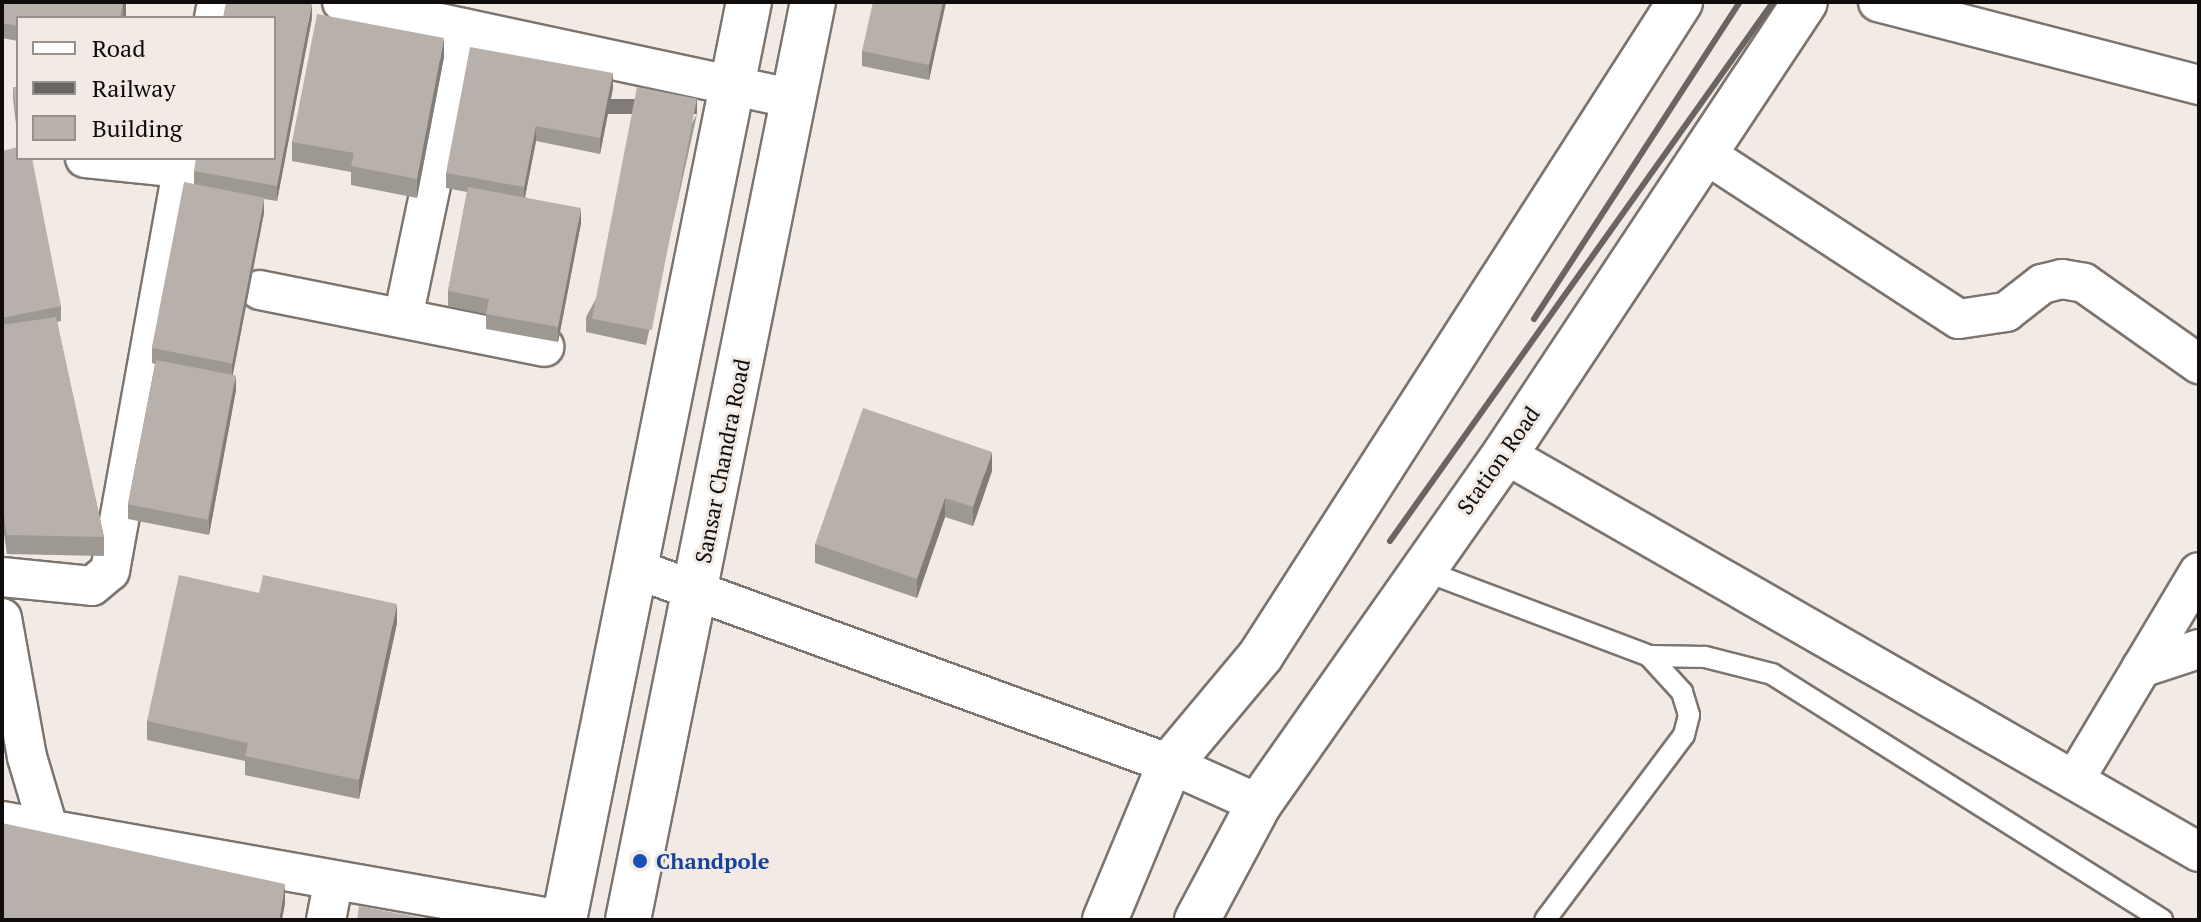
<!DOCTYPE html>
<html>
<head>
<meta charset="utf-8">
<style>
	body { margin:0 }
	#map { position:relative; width:2201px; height:922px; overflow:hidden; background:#f2eae4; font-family:"PT Serif",serif }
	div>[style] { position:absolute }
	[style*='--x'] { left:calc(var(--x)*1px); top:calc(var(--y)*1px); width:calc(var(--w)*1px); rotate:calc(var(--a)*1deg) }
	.roads { filter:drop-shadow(2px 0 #7b746f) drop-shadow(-2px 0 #7b746f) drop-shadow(0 2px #7b746f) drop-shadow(0 -2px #7b746f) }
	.service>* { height:20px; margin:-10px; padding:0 10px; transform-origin:10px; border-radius:10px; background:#fff }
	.minor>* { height:38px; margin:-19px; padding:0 19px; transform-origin:19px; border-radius:19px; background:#fff }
	.tertiary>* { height:44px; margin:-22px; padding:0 22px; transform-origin:22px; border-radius:22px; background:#fff }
	.primary>* { height:44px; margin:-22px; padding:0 22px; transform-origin:22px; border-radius:22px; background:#fff }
	.rail>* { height:6px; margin:-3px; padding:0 3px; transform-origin:3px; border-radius:3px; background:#6a6562 }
	.wall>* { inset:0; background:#9e9893 }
	.shaded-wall>* { inset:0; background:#817c78; transform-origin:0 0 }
	.building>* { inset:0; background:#b8b1ab; transform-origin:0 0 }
	.dots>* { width:22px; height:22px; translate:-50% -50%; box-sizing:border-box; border:4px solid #f2eae4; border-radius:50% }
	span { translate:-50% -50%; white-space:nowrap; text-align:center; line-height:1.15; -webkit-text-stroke:6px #f2eae4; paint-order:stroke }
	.street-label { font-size:22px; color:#0f0c0b }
	.transit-label { font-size:22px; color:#164399; font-weight:700 }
	.left { translate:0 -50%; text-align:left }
	.frame { position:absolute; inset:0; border:4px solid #0f0c0b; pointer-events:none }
	.legend { position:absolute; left:16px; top:16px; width:260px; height:144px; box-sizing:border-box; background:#f2eae4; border:2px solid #97918d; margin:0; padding:10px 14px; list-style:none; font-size:24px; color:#0f0c0b }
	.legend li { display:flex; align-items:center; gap:16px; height:40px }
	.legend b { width:40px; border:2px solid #97918d }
</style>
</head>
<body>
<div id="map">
	<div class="roads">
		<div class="service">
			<i style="--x:1422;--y:570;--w:243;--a:20.7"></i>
			<i style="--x:1649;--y:656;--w:49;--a:47.5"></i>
			<i style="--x:1682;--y:692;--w:24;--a:73"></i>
			<i style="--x:1689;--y:715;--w:21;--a:104"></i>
			<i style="--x:1684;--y:735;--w:231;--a:126.9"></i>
			<i style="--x:1649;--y:656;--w:56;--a:1"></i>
			<i style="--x:1705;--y:657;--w:69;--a:14.2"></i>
			<i style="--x:1772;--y:674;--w:461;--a:32.2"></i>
		</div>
		<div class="minor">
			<i style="--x:342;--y:2;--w:459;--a:12.1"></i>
			<i style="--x:1878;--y:2;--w:332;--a:14.5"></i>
			<i style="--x:214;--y:18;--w:16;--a:-79"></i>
			<i style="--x:1704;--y:153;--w:304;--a:33.1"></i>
			<i style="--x:1959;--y:319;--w:48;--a:-8.5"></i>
			<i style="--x:2006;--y:312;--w:46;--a:-37.9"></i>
			<i style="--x:2042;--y:284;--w:21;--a:-14"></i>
			<i style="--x:2062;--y:279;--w:22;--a:10"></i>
			<i style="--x:2084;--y:283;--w:141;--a:35.2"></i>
			<i style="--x:85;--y:158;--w:98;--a:5.9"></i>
			<i style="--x:260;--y:290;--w:290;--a:11.3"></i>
			<i style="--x:403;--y:318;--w:296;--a:-78.1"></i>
			<i style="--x:1505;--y:454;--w:800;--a:29.83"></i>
			<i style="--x:636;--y:569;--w:568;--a:20.06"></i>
			<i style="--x:1170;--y:764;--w:98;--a:24.2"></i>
			<i style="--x:2;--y:577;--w:90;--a:5.7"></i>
			<i style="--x:92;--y:586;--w:23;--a:-40"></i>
			<i style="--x:110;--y:571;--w:420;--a:-79.8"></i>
			<i style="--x:2;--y:618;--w:141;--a:79.8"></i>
			<i style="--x:27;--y:757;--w:77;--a:73.4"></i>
			<i style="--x:2141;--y:668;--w:61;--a:-18.1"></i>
			<i style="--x:2075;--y:779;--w:241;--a:-59.1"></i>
			<i style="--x:2;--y:821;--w:569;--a:10.03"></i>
			<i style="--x:326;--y:920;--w:38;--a:-79"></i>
		</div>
		<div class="tertiary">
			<i style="--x:564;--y:920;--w:936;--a:-78.61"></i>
			<i style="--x:628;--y:920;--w:936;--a:-78.61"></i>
		</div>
		<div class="primary">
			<i style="--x:1105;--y:920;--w:169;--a:-67.4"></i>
			<i style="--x:1170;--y:764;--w:142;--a:-50.1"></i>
			<i style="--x:1261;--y:655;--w:776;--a:-57.31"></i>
			<i style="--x:1197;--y:920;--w:132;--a:-61.9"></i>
			<i style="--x:1259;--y:804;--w:428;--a:-54.9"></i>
			<i style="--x:1505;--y:454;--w:542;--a:-56.43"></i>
		</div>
	</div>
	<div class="rail">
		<i style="--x:1534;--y:319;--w:378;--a:-57"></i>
		<i style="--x:1390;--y:541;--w:661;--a:-54.6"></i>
	</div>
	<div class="wall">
		<i style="clip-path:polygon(2px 2px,126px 2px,123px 18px,18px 18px,18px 41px,2px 38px)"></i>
		<i style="clip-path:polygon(946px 2px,929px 80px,862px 66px,862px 51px)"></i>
		<i style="clip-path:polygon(312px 18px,277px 201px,264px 199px,264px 213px,233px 374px,236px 390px,209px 535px,128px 519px,128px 504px,155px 364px,152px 363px,152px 348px,194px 184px,194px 171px)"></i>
		<i style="clip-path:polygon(444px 57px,417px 198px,351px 185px,351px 172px,292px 161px,292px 142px)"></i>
		<i style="clip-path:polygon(613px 73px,613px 88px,600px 154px,536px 141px,525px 197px,581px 223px,558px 342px,486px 329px,486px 314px,448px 306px,448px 291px,467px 192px,446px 188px,446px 173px)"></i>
		<i style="clip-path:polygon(13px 87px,18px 87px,18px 141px,13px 98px)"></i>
		<i style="clip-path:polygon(697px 114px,646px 345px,586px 332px,586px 317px)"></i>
		<i style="clip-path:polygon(2px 151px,61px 306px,61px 321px,57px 322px,104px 537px,104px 556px,7px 554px,2px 521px)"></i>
		<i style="clip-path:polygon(992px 471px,973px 526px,945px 517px,917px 598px,815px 563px,815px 544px)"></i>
		<i style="clip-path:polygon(397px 623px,359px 799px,245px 775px,245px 761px,147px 740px,147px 721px)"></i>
	</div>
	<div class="shaded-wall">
		<i style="left:123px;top:2px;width:3px;height:16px"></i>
		<i style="clip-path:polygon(943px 2px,946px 2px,929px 80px,929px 65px)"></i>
		<i style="clip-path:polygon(312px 3px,312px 18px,277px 201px,277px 186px)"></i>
		<i style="clip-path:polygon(444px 38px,444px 57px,417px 198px,417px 179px)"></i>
		<i style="clip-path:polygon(613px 73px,613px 88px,600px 154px,600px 138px)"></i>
		<i style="left:697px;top:99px;width:15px;height:237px;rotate:90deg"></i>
		<i style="clip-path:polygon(536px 126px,536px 141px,524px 202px,524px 187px)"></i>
		<i style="clip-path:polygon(264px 198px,264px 213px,232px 378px,232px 363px)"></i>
		<i style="clip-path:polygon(581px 208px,581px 223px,558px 342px,558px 327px)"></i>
		<i style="clip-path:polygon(236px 375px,236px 390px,209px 535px,209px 519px)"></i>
		<i style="clip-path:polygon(992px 452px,992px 471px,973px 526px,973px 507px)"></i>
		<i style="clip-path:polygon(945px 498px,945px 517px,917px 598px,917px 579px)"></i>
		<i style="clip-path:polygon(397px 604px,397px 623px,359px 799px,359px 780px)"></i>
		<i style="clip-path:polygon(285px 884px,285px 904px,282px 920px,279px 920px)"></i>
	</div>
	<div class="building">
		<i style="clip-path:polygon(2px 2px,123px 2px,120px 18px,18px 18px,18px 26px,2px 23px)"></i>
		<i style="clip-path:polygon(226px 2px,312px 3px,277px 186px,194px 171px,196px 158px,274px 158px,274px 18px,223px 18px)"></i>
		<i style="clip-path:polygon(873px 2px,943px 2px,929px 65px,862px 51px)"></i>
		<i style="clip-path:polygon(317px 14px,444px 38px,417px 179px,351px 166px,354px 153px,292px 142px)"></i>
		<i style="clip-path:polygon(470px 47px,613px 73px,600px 138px,536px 126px,524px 187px,446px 173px)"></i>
		<i style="clip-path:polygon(13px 87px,18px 87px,18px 130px)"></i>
		<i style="left:637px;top:87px;width:61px;height:236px;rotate:11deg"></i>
		<i style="clip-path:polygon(18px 147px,18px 158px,32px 158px,61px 306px,2px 318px,2px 151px)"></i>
		<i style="left:184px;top:182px;width:82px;height:169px;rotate:11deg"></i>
		<i style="clip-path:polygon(468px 187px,581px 208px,558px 327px,486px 314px,489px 299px,448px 291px)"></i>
		<i style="clip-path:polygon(56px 317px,104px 537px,7px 535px,2px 502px,2px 325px)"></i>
		<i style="left:156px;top:360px;width:81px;height:147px;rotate:11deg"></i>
		<i style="clip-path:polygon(863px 408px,992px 452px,973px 507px,945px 498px,917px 579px,815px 544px)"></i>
		<i style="clip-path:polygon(179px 575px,259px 593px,263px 575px,397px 604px,359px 780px,245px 756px,248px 743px,147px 721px)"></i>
		<i style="clip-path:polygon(2px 823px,285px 884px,279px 920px,2px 920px)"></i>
		<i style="clip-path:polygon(359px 906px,433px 920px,357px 920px)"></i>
	</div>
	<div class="dots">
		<i style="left:640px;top:861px;background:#1a4fb4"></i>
	</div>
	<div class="street-label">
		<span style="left:1498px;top:460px;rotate:-55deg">Station Road</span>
		<span style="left:722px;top:461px;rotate:-79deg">Sansar Chandra Road</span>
	</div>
	<div class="transit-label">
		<span class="left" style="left:656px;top:861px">Chandpole</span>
	</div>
	<div class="frame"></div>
	<ul class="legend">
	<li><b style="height:10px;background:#fff"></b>Road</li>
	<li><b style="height:10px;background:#6a6562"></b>Railway</li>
	<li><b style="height:22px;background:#b8b1ab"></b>Building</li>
	</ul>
</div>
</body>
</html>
